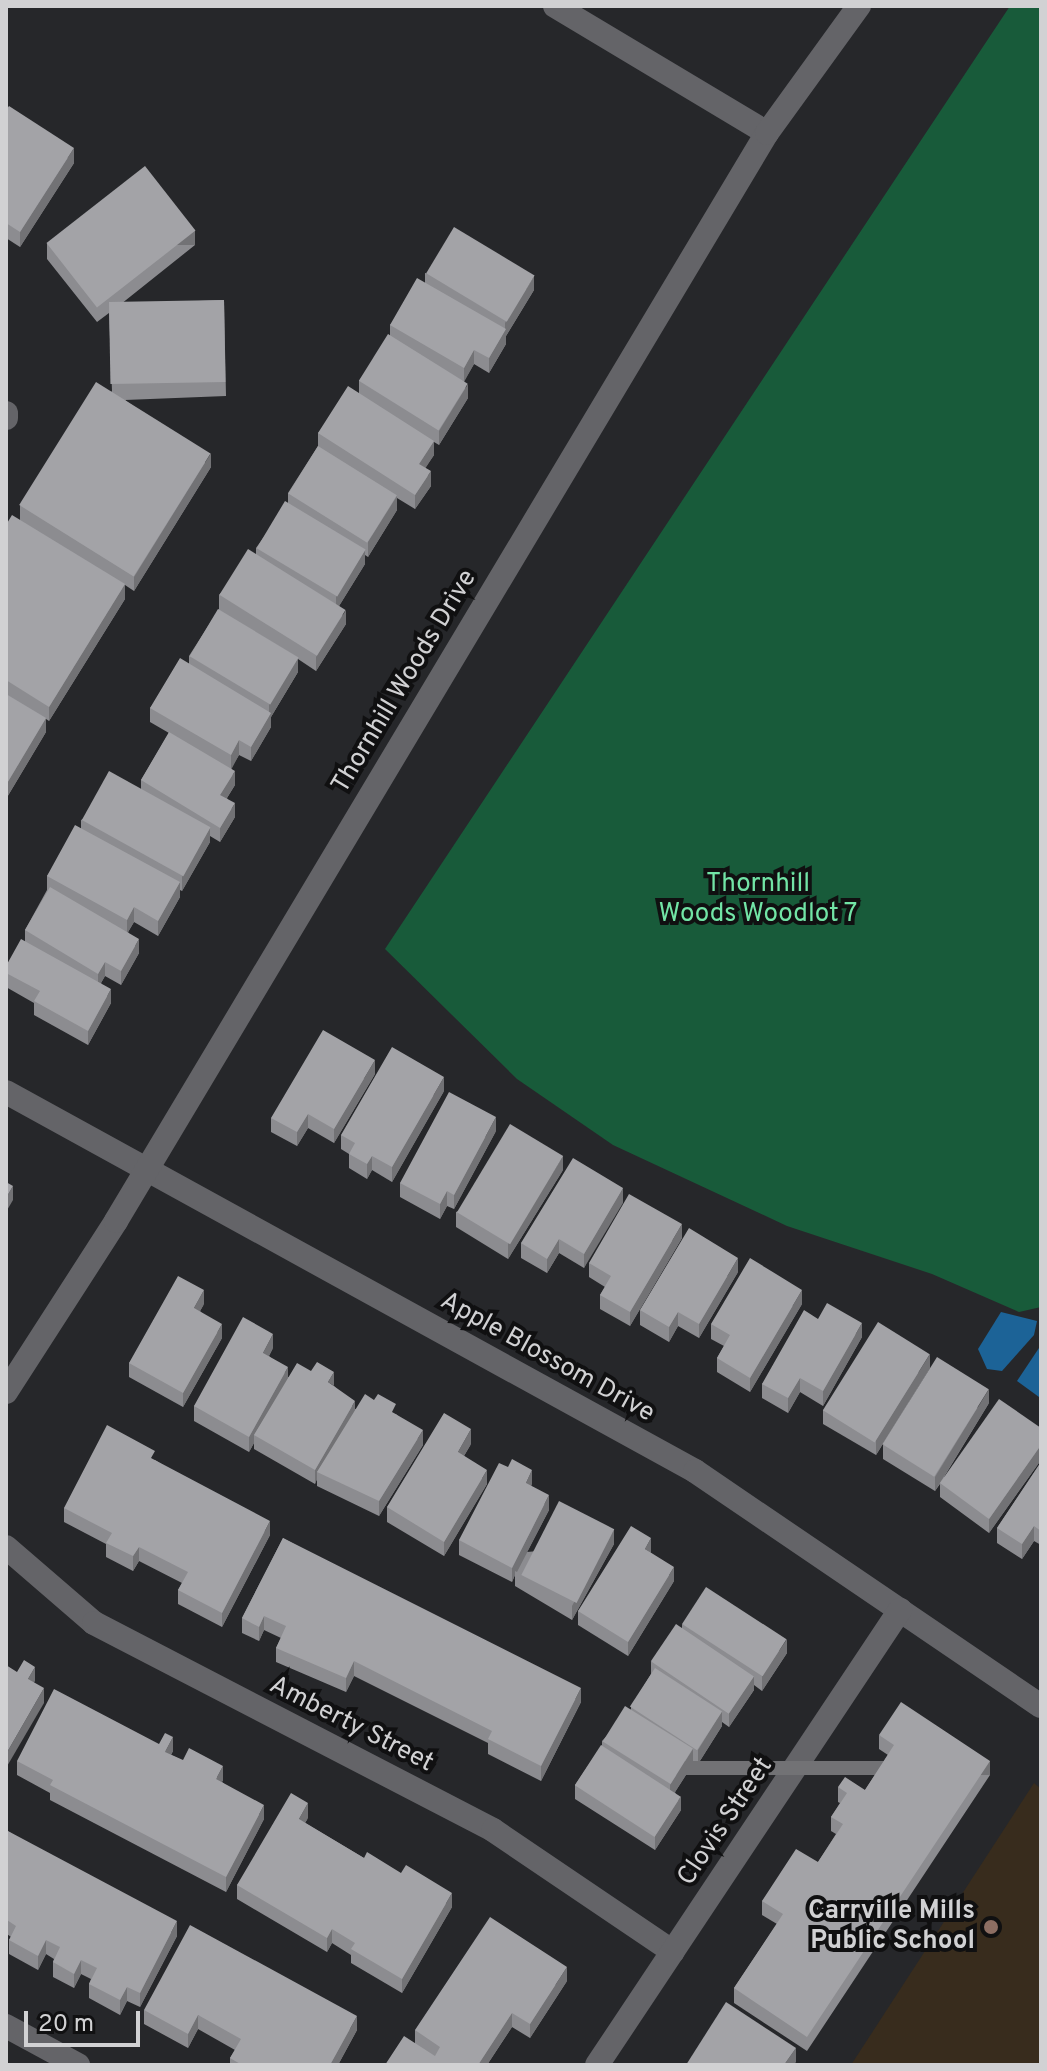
<!DOCTYPE html>
<html>
<head>
<meta charset="utf-8">
<style>
	body { margin:0 }
	#map { position:relative; width:1047px; height:2071px; overflow:hidden; background:#26272a; font-family:Overpass,sans-serif }
	div>[style] { position:absolute }
	[style*='--x'] { left:calc(var(--x)*1px); top:calc(var(--y)*1px); width:calc(var(--w)*1px); rotate:calc(var(--a)*1deg) }
	.education>* { inset:0; background:#382c1d }
	.forest>* { inset:0; background:#185b3a }
	.water>* { inset:0; background:#1c6397 }
	.minor>* { height:24px; margin:-12px; padding:0 12px; transform-origin:12px; border-radius:12px; background:#646468 }
	.wall>* { inset:0; background:#8c8c90 }
	.shaded-wall>* { inset:0; background:#727275; transform-origin:0 0 }
	.building>* { inset:0; background:#a3a3a7; transform-origin:0 0 }
	.dots>* { width:22px; height:22px; translate:-50% -50%; box-sizing:border-box; border:4px solid #101011; border-radius:50% }
	span { translate:-50% -50%; white-space:nowrap; text-align:center; line-height:1.15; -webkit-text-stroke:8px #101011; paint-order:stroke }
	.street-label { font-size:26px; color:#d1d1d3 }
	.park-label { font-size:26px; color:#72e4a6 }
	.poi-label { font-size:26px; color:#d1d1d3; font-weight:700 }
	.right { translate:-100% -50%; text-align:right }
	.frame { position:absolute; inset:0; border:8px solid #d1d1d3; pointer-events:none }
	.scale { position:absolute; left:24px; top:2011px; width:116px; height:36px; box-sizing:border-box; border:4px solid #d1d1d3; border-top:0; padding-left:10px; font-size:24px; line-height:28px; white-space:nowrap; color:#d1d1d3; -webkit-text-stroke:6px #101011; paint-order:stroke }
</style>
</head>
<body>
<div id="map">
	<div class="education">
		<i style="clip-path:polygon(1034px 1783px,1041px 1789px,1041px 2065px,851px 2065px)"></i>
	</div>
	<div class="forest">
		<i style="clip-path:polygon(1010px 6px,1041px 6px,1041px 1307px,1019px 1312px,932px 1274px,787px 1226px,613px 1145px,517px 1079px,385px 949px)"></i>
	</div>
	<div class="water">
		<i style="clip-path:polygon(1001px 1312px,1037px 1321px,1034px 1335px,1002px 1371px,987px 1369px,978px 1349px)"></i>
		<i style="clip-path:polygon(1041px 1345px,1041px 1393px,1039px 1397px,1017px 1381px)"></i>
	</div>
	<div class="minor">
		<i style="--x:555;--y:6;--w:247;--a:30.9"></i>
		<i style="--x:6;--y:413;--w:5;--a:90"></i>
		<i style="--x:6;--y:1092;--w:786;--a:28.81"></i>
		<i style="--x:695;--y:1471;--w:418;--a:34.2"></i>
		<i style="--x:6;--y:1392;--w:203;--a:-57.2"></i>
		<i style="--x:116;--y:1221;--w:1268;--a:-59.11"></i>
		<i style="--x:767;--y:133;--w:157;--a:-54.1"></i>
		<i style="--x:6;--y:1547;--w:116;--a:40.8"></i>
		<i style="--x:94;--y:1623;--w:449;--a:27.4"></i>
		<i style="--x:493;--y:1830;--w:217;--a:34.1"></i>
		<i style="--x:6;--y:2026;--w:82;--a:28.4"></i>
		<i style="--x:597;--y:2065;--w:547;--a:-56.34"></i>
	</div>
	<div class="wall">
		<i style="clip-path:polygon(6px 110px,74px 163px,20px 247px,6px 238px)"></i>
		<i style="clip-path:polygon(47px 244px,195px 245px,121px 304px,224px 300px,226px 396px,125px 400px,211px 467px,134px 591px,125px 585px,125px 599px,49px 721px,46px 719px,46px 732px,6px 799px,6px 525px,20px 520px,20px 506px,112px 391px,109px 313px,97px 322px,47px 259px)"></i>
		<i style="clip-path:polygon(425px 273px,534px 290px,506px 336px,506px 344px,489px 373px,474px 364px,464px 381px,468px 398px,439px 445px,434px 442px,434px 455px,425px 468px,431px 486px,415px 509px,397px 498px,397px 510px,368px 557px,365px 555px,365px 564px,339px 606px,346px 624px,316px 671px,298px 659px,298px 672px,271px 717px,271px 727px,251px 761px,239px 755px,231px 768px,235px 785px,227px 798px,235px 817px,220px 842px,210px 836px,210px 842px,182px 891px,180px 890px,180px 897px,158px 936px,134px 922px,128px 932px,139px 953px,121px 985px,105px 976px,101px 983px,111px 1003px,88px 1045px,34px 1015px,34px 1003px,6px 987px,6px 966px,25px 941px,25px 930px,47px 890px,47px 876px,81px 828px,81px 820px,141px 789px,141px 780px,169px 733px,150px 722px,150px 708px,189px 664px,189px 656px,219px 609px,219px 595px,256px 554px,256px 548px,288px 503px,288px 493px,318px 446px,318px 433px,359px 394px,359px 381px,390px 336px,390px 325px,425px 283px)"></i>
		<i style="clip-path:polygon(375px 1074px,334px 1143px,308px 1128px,297px 1146px,271px 1132px,271px 1118px)"></i>
		<i style="clip-path:polygon(444px 1091px,392px 1182px,372px 1170px,367px 1179px,349px 1168px,349px 1154px,341px 1149px,341px 1135px)"></i>
		<i style="clip-path:polygon(496px 1131px,454px 1209px,447px 1206px,440px 1219px,400px 1197px,400px 1183px)"></i>
		<i style="clip-path:polygon(563px 1170px,508px 1259px,456px 1227px,456px 1212px)"></i>
		<i style="clip-path:polygon(623px 1188px,584px 1268px,559px 1253px,547px 1273px,521px 1258px,521px 1243px)"></i>
		<i style="clip-path:polygon(682px 1238px,630px 1326px,600px 1309px,600px 1295px,605px 1287px,589px 1277px,589px 1263px)"></i>
		<i style="clip-path:polygon(738px 1272px,699px 1338px,678px 1326px,669px 1342px,640px 1325px,640px 1310px)"></i>
		<i style="clip-path:polygon(204px 1304px,200px 1311px,222px 1338px,183px 1407px,129px 1377px,129px 1363px)"></i>
		<i style="clip-path:polygon(802px 1304px,750px 1392px,717px 1372px,717px 1358px,724px 1346px,711px 1339px,711px 1324px)"></i>
		<i style="clip-path:polygon(818px 1319px,862px 1337px,823px 1406px,800px 1392px,788px 1413px,762px 1398px,762px 1384px)"></i>
		<i style="clip-path:polygon(273px 1348px,269px 1356px,288px 1377px,334px 1386px,355px 1409px,396px 1414px,423px 1445px,379px 1516px,317px 1486px,317px 1479px,315px 1484px,254px 1449px,254px 1443px,249px 1452px,194px 1421px,194px 1406px)"></i>
		<i style="clip-path:polygon(930px 1368px,876px 1455px,823px 1424px,823px 1410px)"></i>
		<i style="clip-path:polygon(989px 1403px,944px 1477px,1041px 1428px,1041px 1460px,989px 1533px,940px 1497px,940px 1484px,935px 1491px,883px 1459px,883px 1445px)"></i>
		<i style="clip-path:polygon(471px 1444px,464px 1456px,487px 1484px,444px 1556px,387px 1522px,387px 1507px)"></i>
		<i style="clip-path:polygon(155px 1460px,270px 1535px,222px 1627px,178px 1604px,178px 1590px,182px 1583px,139px 1561px,133px 1571px,106px 1557px,106px 1544px,64px 1522px,64px 1508px)"></i>
		<i style="clip-path:polygon(1041px 1462px,1041px 1545px,1034px 1541px,1022px 1559px,997px 1543px,997px 1528px)"></i>
		<i style="clip-path:polygon(532px 1484px,531px 1486px,549px 1510px,527px 1552px,614px 1544px,572px 1620px,515px 1586px,515px 1575px,512px 1582px,459px 1555px,459px 1540px)"></i>
		<i style="clip-path:polygon(283px 1538px,581px 1702px,541px 1781px,488px 1754px,488px 1743px,354px 1676px,346px 1692px,276px 1662px,276px 1648px,281px 1638px,264px 1630px,259px 1641px,242px 1633px,242px 1618px)"></i>
		<i style="clip-path:polygon(651px 1553px,674px 1581px,628px 1656px,578px 1625px,578px 1611px)"></i>
		<i style="clip-path:polygon(682px 1624px,787px 1653px,762px 1691px,754px 1685px,754px 1690px,729px 1727px,722px 1722px,722px 1726px,698px 1764px,693px 1761px,693px 1764px,675px 1792px,681px 1810px,655px 1850px,575px 1799px,575px 1785px,602px 1745px,602px 1741px,631px 1709px,631px 1707px,651px 1674px,651px 1662px,682px 1628px)"></i>
		<i style="clip-path:polygon(879px 1735px,990px 1775px,807px 2051px,734px 2003px,734px 1988px,777px 1924px,762px 1915px,762px 1901px,818px 1862px,836px 1834px,831px 1831px,831px 1817px,840px 1803px,838px 1802px,838px 1787px,865px 1790px,888px 1755px,879px 1749px)"></i>
		<i style="clip-path:polygon(173px 1751px,171px 1755px,223px 1780px,222px 1782px,264px 1819px,226px 1892px,50px 1800px,50px 1793px,17px 1775px,17px 1761px)"></i>
		<i style="clip-path:polygon(308px 1818px,305px 1823px,364px 1858px,452px 1907px,402px 1993px,351px 1963px,351px 1955px,332px 1943px,327px 1952px,237px 1899px,237px 1885px)"></i>
		<i style="clip-path:polygon(6px 1830px,177px 1936px,140px 2007px,127px 2001px,120px 2015px,89px 1998px,89px 1984px,91px 1979px,81px 1974px,74px 1988px,53px 1977px,53px 1962px,54px 1959px,46px 1954px,38px 1970px,9px 1954px,9px 1940px,11px 1937px,7px 1934px)"></i>
		<i style="clip-path:polygon(567px 1981px,530px 2038px,512px 2027px,487px 2065px,385px 2065px,415px 2043px,415px 2030px)"></i>
		<i style="clip-path:polygon(144px 2010px,357px 2030px,338px 2065px,230px 2065px,230px 2058px,235px 2050px,198px 2029px,188px 2048px,144px 2024px)"></i>
	</div>
	<div class="shaded-wall">
		<i style="clip-path:polygon(74px 148px,74px 163px,20px 247px,20px 232px)"></i>
		<i style="left:195px;top:231px;width:14px;height:125px;rotate:90deg"></i>
		<i style="clip-path:polygon(534px 276px,534px 290px,506px 336px,506px 344px,489px 373px,489px 358px,505px 330px,505px 323px)"></i>
		<i style="clip-path:polygon(474px 350px,474px 364px,464px 382px,464px 368px)"></i>
		<i style="clip-path:polygon(468px 384px,468px 398px,439px 445px,439px 431px)"></i>
		<i style="clip-path:polygon(434px 441px,434px 455px,419px 478px,419px 464px)"></i>
		<i style="clip-path:polygon(211px 453px,211px 467px,134px 591px,134px 577px)"></i>
		<i style="clip-path:polygon(431px 471px,431px 486px,415px 509px,415px 495px)"></i>
		<i style="clip-path:polygon(397px 496px,397px 510px,368px 557px,368px 542px)"></i>
		<i style="clip-path:polygon(365px 550px,365px 564px,336px 611px,336px 597px)"></i>
		<i style="clip-path:polygon(125px 584px,125px 599px,49px 721px,49px 707px)"></i>
		<i style="clip-path:polygon(346px 610px,346px 624px,316px 671px,316px 657px)"></i>
		<i style="clip-path:polygon(298px 658px,298px 672px,271px 717px,271px 727px,251px 761px,251px 747px,269px 716px,269px 705px)"></i>
		<i style="clip-path:polygon(46px 718px,46px 732px,6px 799px,6px 785px)"></i>
		<i style="clip-path:polygon(239px 740px,239px 755px,231px 770px,231px 755px)"></i>
		<i style="clip-path:polygon(235px 771px,235px 785px,220px 809px,220px 795px)"></i>
		<i style="clip-path:polygon(235px 803px,235px 817px,220px 842px,220px 828px)"></i>
		<i style="clip-path:polygon(210px 828px,210px 842px,182px 891px,182px 877px)"></i>
		<i style="clip-path:polygon(180px 882px,180px 897px,158px 936px,158px 921px)"></i>
		<i style="clip-path:polygon(134px 907px,134px 922px,127px 934px,127px 920px)"></i>
		<i style="clip-path:polygon(139px 939px,139px 953px,121px 985px,121px 971px)"></i>
		<i style="clip-path:polygon(105px 962px,105px 976px,98px 988px,98px 974px)"></i>
		<i style="clip-path:polygon(111px 989px,111px 1003px,88px 1045px,88px 1031px)"></i>
		<i style="clip-path:polygon(375px 1060px,375px 1074px,334px 1143px,334px 1129px)"></i>
		<i style="clip-path:polygon(444px 1077px,444px 1091px,392px 1182px,392px 1167px)"></i>
		<i style="clip-path:polygon(308px 1114px,308px 1128px,297px 1146px,297px 1132px)"></i>
		<i style="clip-path:polygon(496px 1117px,496px 1131px,454px 1209px,454px 1195px)"></i>
		<i style="clip-path:polygon(372px 1156px,372px 1170px,367px 1179px,367px 1164px)"></i>
		<i style="clip-path:polygon(563px 1156px,563px 1170px,508px 1259px,508px 1244px)"></i>
		<i style="clip-path:polygon(13px 1186px,13px 1200px,6px 1212px,6px 1198px)"></i>
		<i style="clip-path:polygon(623px 1188px,623px 1203px,584px 1268px,584px 1254px)"></i>
		<i style="clip-path:polygon(447px 1191px,447px 1206px,440px 1219px,440px 1204px)"></i>
		<i style="clip-path:polygon(682px 1224px,682px 1238px,630px 1326px,630px 1312px)"></i>
		<i style="clip-path:polygon(559px 1239px,559px 1253px,547px 1273px,547px 1259px)"></i>
		<i style="clip-path:polygon(738px 1258px,738px 1272px,699px 1338px,699px 1324px)"></i>
		<i style="clip-path:polygon(204px 1290px,204px 1304px,194px 1322px,194px 1308px)"></i>
		<i style="clip-path:polygon(802px 1290px,802px 1304px,750px 1392px,750px 1378px)"></i>
		<i style="clip-path:polygon(678px 1312px,678px 1326px,669px 1342px,669px 1327px)"></i>
		<i style="clip-path:polygon(862px 1323px,862px 1337px,823px 1406px,823px 1391px)"></i>
		<i style="clip-path:polygon(222px 1324px,222px 1338px,183px 1407px,183px 1393px)"></i>
		<i style="clip-path:polygon(273px 1334px,273px 1348px,263px 1367px,263px 1353px)"></i>
		<i style="clip-path:polygon(930px 1354px,930px 1368px,876px 1455px,876px 1440px)"></i>
		<i style="clip-path:polygon(288px 1367px,288px 1381px,254px 1435px,254px 1443px,249px 1452px,249px 1437px)"></i>
		<i style="clip-path:polygon(334px 1372px,334px 1386px,328px 1382px)"></i>
		<i style="clip-path:polygon(800px 1378px,800px 1392px,788px 1413px,788px 1398px)"></i>
		<i style="clip-path:polygon(989px 1389px,989px 1403px,935px 1491px,935px 1477px)"></i>
		<i style="clip-path:polygon(355px 1401px,355px 1415px,317px 1472px,317px 1479px,315px 1484px,315px 1470px)"></i>
		<i style="clip-path:polygon(471px 1429px,471px 1444px,458px 1466px,458px 1452px)"></i>
		<i style="clip-path:polygon(423px 1430px,423px 1445px,379px 1516px,379px 1501px)"></i>
		<i style="clip-path:polygon(1041px 1445px,1041px 1460px,989px 1533px,989px 1519px)"></i>
		<i style="clip-path:polygon(487px 1470px,487px 1484px,444px 1556px,444px 1542px)"></i>
		<i style="clip-path:polygon(532px 1470px,532px 1484px,526px 1497px,526px 1483px)"></i>
		<i style="clip-path:polygon(549px 1495px,549px 1510px,517px 1572px,515px 1571px,515px 1575px,512px 1582px,512px 1568px)"></i>
		<i style="clip-path:polygon(270px 1521px,270px 1535px,222px 1627px,222px 1613px)"></i>
		<i style="clip-path:polygon(1034px 1526px,1034px 1541px,1022px 1559px,1022px 1544px)"></i>
		<i style="clip-path:polygon(614px 1529px,614px 1544px,572px 1620px,572px 1606px)"></i>
		<i style="clip-path:polygon(651px 1538px,651px 1553px,645px 1549px)"></i>
		<i style="clip-path:polygon(139px 1547px,139px 1561px,133px 1571px,133px 1556px)"></i>
		<i style="clip-path:polygon(674px 1567px,674px 1581px,628px 1656px,628px 1642px)"></i>
		<i style="clip-path:polygon(264px 1616px,264px 1630px,259px 1641px,259px 1627px)"></i>
		<i style="clip-path:polygon(787px 1639px,787px 1653px,762px 1691px,762px 1676px)"></i>
		<i style="clip-path:polygon(354px 1661px,354px 1676px,346px 1692px,346px 1678px)"></i>
		<i style="clip-path:polygon(35px 1667px,35px 1681px,28px 1694px,28px 1679px)"></i>
		<i style="clip-path:polygon(754px 1676px,754px 1690px,729px 1727px,729px 1713px)"></i>
		<i style="clip-path:polygon(44px 1688px,44px 1703px,6px 1768px,6px 1754px)"></i>
		<i style="clip-path:polygon(581px 1688px,581px 1702px,541px 1781px,541px 1766px)"></i>
		<i style="clip-path:polygon(722px 1711px,722px 1726px,698px 1764px,698px 1750px)"></i>
		<i style="clip-path:polygon(173px 1737px,173px 1751px,165px 1766px,165px 1752px)"></i>
		<i style="clip-path:polygon(693px 1749px,693px 1764px,670px 1800px,670px 1785px)"></i>
		<i style="left:990px;top:1761px;width:14px;height:331px;rotate:90deg"></i>
		<i style="clip-path:polygon(223px 1766px,223px 1780px,216px 1793px,216px 1779px)"></i>
		<i style="clip-path:polygon(681px 1796px,681px 1810px,655px 1850px,655px 1836px)"></i>
		<i style="clip-path:polygon(308px 1803px,308px 1818px,299px 1833px,299px 1819px)"></i>
		<i style="clip-path:polygon(264px 1805px,264px 1819px,226px 1892px,226px 1877px)"></i>
		<i style="clip-path:polygon(452px 1893px,452px 1907px,402px 1993px,402px 1979px)"></i>
		<i style="clip-path:polygon(177px 1921px,177px 1936px,140px 2007px,140px 1993px)"></i>
		<i style="clip-path:polygon(332px 1929px,332px 1943px,327px 1952px,327px 1938px)"></i>
		<i style="clip-path:polygon(46px 1940px,46px 1954px,38px 1970px,38px 1956px)"></i>
		<i style="clip-path:polygon(81px 1960px,81px 1974px,74px 1988px,74px 1974px)"></i>
		<i style="clip-path:polygon(567px 1967px,567px 1981px,530px 2038px,530px 2024px)"></i>
		<i style="clip-path:polygon(127px 1987px,127px 2001px,120px 2015px,120px 2000px)"></i>
		<i style="clip-path:polygon(512px 2013px,512px 2027px,487px 2065px,478px 2065px)"></i>
		<i style="clip-path:polygon(198px 2015px,198px 2029px,188px 2048px,188px 2034px)"></i>
		<i style="clip-path:polygon(357px 2016px,357px 2030px,338px 2065px,330px 2065px)"></i>
		<i style="clip-path:polygon(796px 2048px,796px 2062px,794px 2065px,784px 2065px)"></i>
	</div>
	<div class="building">
		<i style="clip-path:polygon(9px 106px,74px 148px,20px 232px,6px 223px,6px 110px)"></i>
		<i style="left:145px;top:166px;width:82px;height:125px;rotate:52deg"></i>
		<i style="left:454px;top:227px;width:94px;height:54px;rotate:31deg"></i>
		<i style="clip-path:polygon(417px 278px,506px 329px,489px 358px,474px 350px,464px 368px,390px 325px)"></i>
		<i style="left:224px;top:300px;width:82px;height:115px;rotate:89deg"></i>
		<i style="left:388px;top:334px;width:94px;height:55px;rotate:32deg"></i>
		<i style="left:96px;top:382px;width:135px;height:145px;rotate:32deg"></i>
		<i style="clip-path:polygon(348px 386px,434px 441px,419px 464px,431px 471px,415px 495px,318px 433px)"></i>
		<i style="left:318px;top:446px;width:93px;height:56px;rotate:32deg"></i>
		<i style="left:285px;top:501px;width:94px;height:55px;rotate:31deg"></i>
		<i style="clip-path:polygon(12px 515px,125px 584px,49px 707px,6px 680px,6px 525px)"></i>
		<i style="left:248px;top:549px;width:115px;height:54px;rotate:32deg"></i>
		<i style="left:218px;top:609px;width:94px;height:55px;rotate:31deg"></i>
		<i style="clip-path:polygon(180px 658px,271px 713px,251px 747px,239px 740px,231px 755px,150px 708px)"></i>
		<i style="clip-path:polygon(6px 694px,46px 718px,6px 785px)"></i>
		<i style="clip-path:polygon(169px 732px,235px 771px,220px 795px,235px 803px,220px 828px,141px 780px)"></i>
		<i style="left:109px;top:771px;width:116px;height:56px;rotate:29deg"></i>
		<i style="clip-path:polygon(75px 825px,180px 882px,158px 921px,134px 907px,127px 920px,47px 876px)"></i>
		<i style="clip-path:polygon(50px 887px,139px 939px,121px 971px,105px 962px,98px 974px,25px 930px)"></i>
		<i style="clip-path:polygon(21px 939px,111px 989px,88px 1031px,34px 1001px,40px 991px,6px 973px,6px 966px)"></i>
		<i style="clip-path:polygon(323px 1030px,375px 1060px,334px 1129px,308px 1114px,297px 1132px,271px 1118px)"></i>
		<i style="clip-path:polygon(392px 1047px,444px 1077px,392px 1167px,372px 1156px,367px 1164px,349px 1154px,355px 1143px,341px 1135px)"></i>
		<i style="clip-path:polygon(449px 1092px,496px 1117px,454px 1195px,447px 1191px,440px 1204px,400px 1183px)"></i>
		<i style="left:510px;top:1124px;width:62px;height:103px;rotate:31deg"></i>
		<i style="clip-path:polygon(573px 1158px,623px 1188px,584px 1254px,559px 1239px,547px 1259px,521px 1243px)"></i>
		<i style="clip-path:polygon(6px 1182px,13px 1186px,6px 1198px)"></i>
		<i style="clip-path:polygon(629px 1194px,682px 1224px,630px 1312px,600px 1295px,611px 1276px,589px 1263px)"></i>
		<i style="clip-path:polygon(689px 1228px,738px 1258px,699px 1324px,678px 1312px,669px 1327px,640px 1310px)"></i>
		<i style="clip-path:polygon(750px 1258px,802px 1290px,750px 1378px,717px 1358px,730px 1335px,711px 1324px)"></i>
		<i style="clip-path:polygon(178px 1276px,204px 1290px,194px 1308px,222px 1324px,183px 1393px,129px 1363px)"></i>
		<i style="clip-path:polygon(827px 1303px,862px 1323px,823px 1391px,800px 1378px,788px 1398px,762px 1384px,804px 1310px,818px 1319px)"></i>
		<i style="clip-path:polygon(243px 1317px,273px 1334px,263px 1353px,288px 1367px,249px 1437px,194px 1406px)"></i>
		<i style="left:878px;top:1322px;width:61px;height:104px;rotate:32deg"></i>
		<i style="left:937px;top:1357px;width:61px;height:103px;rotate:32deg"></i>
		<i style="clip-path:polygon(317px 1362px,334px 1372px,328px 1382px,355px 1401px,315px 1470px,254px 1435px,297px 1363px,311px 1371px)"></i>
		<i style="clip-path:polygon(365px 1394px,374px 1400px,378px 1394px,396px 1404px,392px 1412px,423px 1430px,379px 1501px,317px 1472px)"></i>
		<i style="clip-path:polygon(999px 1399px,1041px 1428px,1041px 1445px,989px 1519px,940px 1483px)"></i>
		<i style="clip-path:polygon(444px 1413px,471px 1429px,458px 1452px,487px 1470px,444px 1542px,387px 1507px)"></i>
		<i style="clip-path:polygon(107px 1425px,155px 1451px,151px 1458px,270px 1521px,222px 1613px,178px 1590px,188px 1572px,139px 1547px,133px 1556px,106px 1543px,112px 1533px,64px 1508px)"></i>
		<i style="clip-path:polygon(512px 1459px,532px 1470px,526px 1483px,549px 1495px,512px 1568px,459px 1540px,499px 1463px,508px 1467px)"></i>
		<i style="clip-path:polygon(1041px 1462px,1041px 1531px,1034px 1526px,1022px 1544px,997px 1528px)"></i>
		<i style="left:559px;top:1501px;width:62px;height:83px;rotate:27deg"></i>
		<i style="clip-path:polygon(631px 1526px,651px 1538px,645px 1549px,674px 1567px,628px 1642px,578px 1611px)"></i>
		<i style="clip-path:polygon(283px 1538px,581px 1688px,541px 1766px,488px 1739px,492px 1731px,354px 1661px,346px 1678px,276px 1648px,286px 1626px,264px 1616px,259px 1627px,242px 1618px)"></i>
		<i style="left:706px;top:1587px;width:96px;height:44px;rotate:33deg"></i>
		<i style="left:676px;top:1624px;width:94px;height:45px;rotate:34deg"></i>
		<i style="clip-path:polygon(24px 1660px,35px 1667px,28px 1679px,44px 1688px,6px 1754px,6px 1665px,17px 1672px)"></i>
		<i style="left:655px;top:1668px;width:80px;height:46px;rotate:33deg"></i>
		<i style="clip-path:polygon(54px 1689px,159px 1744px,165px 1733px,173px 1737px,165px 1752px,183px 1760px,189px 1748px,223px 1766px,216px 1779px,264px 1805px,226px 1877px,50px 1785px,53px 1780px,17px 1761px)"></i>
		<i style="clip-path:polygon(901px 1702px,990px 1761px,807px 2037px,734px 1988px,783px 1914px,762px 1901px,796px 1849px,818px 1862px,843px 1824px,831px 1817px,847px 1793px,838px 1787px,845px 1777px,865px 1790px,894px 1745px,879px 1735px)"></i>
		<i style="left:625px;top:1706px;width:80px;height:42px;rotate:32deg"></i>
		<i style="left:601px;top:1745px;width:95px;height:48px;rotate:33deg"></i>
		<i style="clip-path:polygon(291px 1793px,308px 1803px,299px 1819px,364px 1858px,367px 1852px,401px 1873px,406px 1865px,452px 1893px,402px 1979px,351px 1949px,355px 1943px,332px 1929px,327px 1938px,237px 1885px)"></i>
		<i style="clip-path:polygon(6px 1830px,177px 1921px,140px 1993px,127px 1987px,120px 2000px,89px 1984px,97px 1968px,81px 1960px,74px 1974px,53px 1962px,60px 1947px,46px 1940px,38px 1956px,9px 1940px,16px 1926px,7px 1920px,6px 1921px)"></i>
		<i style="clip-path:polygon(490px 1917px,567px 1967px,530px 2024px,512px 2013px,478px 2065px,385px 2065px,404px 2036px,435px 2056px,440px 2047px,415px 2030px)"></i>
		<i style="clip-path:polygon(190px 1925px,357px 2016px,330px 2065px,242px 2065px,230px 2058px,241px 2039px,198px 2015px,188px 2034px,144px 2010px)"></i>
		<i style="clip-path:polygon(726px 2002px,796px 2048px,784px 2065px,686px 2065px)"></i>
	</div>
	<div class="dots">
		<i style="left:991px;top:1927px;background:#8d6e63"></i>
	</div>
	<div class="street-label">
		<span style="left:405px;top:682px;rotate:-59deg">Thornhill Woods Drive</span>
		<span style="left:547px;top:1358px;rotate:29deg">Apple Blossom Drive</span>
		<span style="left:351px;top:1725px;rotate:27deg">Amberty Street</span>
		<span style="left:726px;top:1822px;rotate:-56deg">Clovis Street</span>
	</div>
	<div class="park-label">
		<span style="left:758px;top:900px">Thornhill<br>Woods Woodlot 7</span>
	</div>
	<div class="poi-label">
		<span class="right" style="left:975px;top:1927px">Carrville Mills<br>Public School</span>
	</div>
	<div class="frame"></div>
	<div class="scale">20 m</div>
</div>
</body>
</html>
